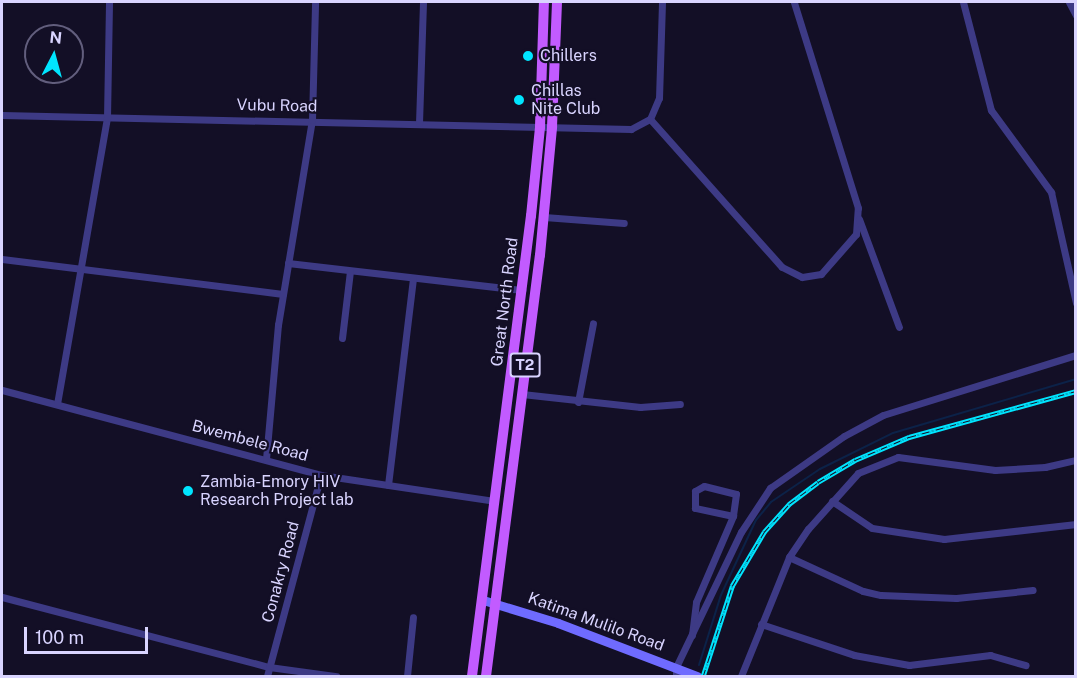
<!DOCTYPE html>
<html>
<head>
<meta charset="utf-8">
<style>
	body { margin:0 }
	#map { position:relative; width:1077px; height:678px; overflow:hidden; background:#130f26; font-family:"Public Sans",sans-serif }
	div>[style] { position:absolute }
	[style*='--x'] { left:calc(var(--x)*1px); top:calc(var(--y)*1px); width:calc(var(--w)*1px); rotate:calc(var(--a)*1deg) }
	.stream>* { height:2px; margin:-1px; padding:0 1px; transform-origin:1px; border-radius:1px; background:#0c2248 }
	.street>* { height:7px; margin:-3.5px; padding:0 3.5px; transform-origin:3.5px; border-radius:3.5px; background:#3d3a85 }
	.secondary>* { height:9px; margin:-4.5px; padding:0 4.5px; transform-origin:4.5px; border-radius:4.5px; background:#6f6bff }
	.primary>* { height:10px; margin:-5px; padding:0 5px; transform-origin:5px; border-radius:5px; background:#c25bff }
	.rail>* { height:4.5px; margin-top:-2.25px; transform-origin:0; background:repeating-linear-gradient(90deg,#130f26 0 7px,#00e5ff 0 14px); box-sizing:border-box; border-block:2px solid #00e5ff }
	.dots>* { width:16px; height:16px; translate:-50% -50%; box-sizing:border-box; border:3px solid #130f26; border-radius:50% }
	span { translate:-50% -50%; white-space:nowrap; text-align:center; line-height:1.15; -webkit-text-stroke:4.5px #130f26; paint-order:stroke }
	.shield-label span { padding:2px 4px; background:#130f26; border:2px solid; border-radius:4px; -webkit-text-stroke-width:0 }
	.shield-label { font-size:15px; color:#d9d4ff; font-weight:700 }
	.poi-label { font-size:16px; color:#d9d4ff }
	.left { translate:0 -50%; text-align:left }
	.street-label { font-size:16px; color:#d9d4ff }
	.frame { position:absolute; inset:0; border:3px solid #d9d4ff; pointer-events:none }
	.north { position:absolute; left:24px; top:24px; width:60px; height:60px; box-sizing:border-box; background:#130f26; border:2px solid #625e7d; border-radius:50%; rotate:6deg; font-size:16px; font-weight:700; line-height:24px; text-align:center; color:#d9d4ff }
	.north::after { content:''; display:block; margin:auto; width:21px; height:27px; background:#00e5ff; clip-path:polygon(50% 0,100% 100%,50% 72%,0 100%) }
	.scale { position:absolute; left:24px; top:627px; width:124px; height:27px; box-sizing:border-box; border:3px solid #d9d4ff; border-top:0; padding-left:8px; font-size:18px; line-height:21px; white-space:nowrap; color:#d9d4ff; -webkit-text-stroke:4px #130f26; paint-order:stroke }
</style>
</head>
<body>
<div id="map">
	<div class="stream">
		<i style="--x:699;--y:665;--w:73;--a:-72.6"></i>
		<i style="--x:721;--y:595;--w:83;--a:-65"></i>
		<i style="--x:756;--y:520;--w:23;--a:-50"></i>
		<i style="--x:771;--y:502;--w:59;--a:-34"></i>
		<i style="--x:820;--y:469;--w:81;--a:-26.3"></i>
		<i style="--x:893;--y:433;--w:191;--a:-16.4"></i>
	</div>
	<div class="street">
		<i style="--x:963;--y:2;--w:112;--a:75.5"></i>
		<i style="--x:991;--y:110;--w:102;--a:53.8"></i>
		<i style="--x:1051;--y:192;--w:114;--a:77.3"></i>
		<i style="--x:1069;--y:2;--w:15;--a:62"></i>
		<i style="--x:2;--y:115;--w:629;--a:1.28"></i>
		<i style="--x:631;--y:129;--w:21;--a:-28"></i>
		<i style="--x:650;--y:119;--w:23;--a:-67"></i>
		<i style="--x:659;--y:98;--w:96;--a:-88.2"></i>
		<i style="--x:650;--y:119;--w:198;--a:48.3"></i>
		<i style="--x:782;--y:267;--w:22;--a:27"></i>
		<i style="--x:802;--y:277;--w:19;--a:-9"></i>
		<i style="--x:821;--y:274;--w:53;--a:-48.8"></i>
		<i style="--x:856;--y:234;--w:26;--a:-86"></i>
		<i style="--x:858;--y:208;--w:216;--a:-107.3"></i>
		<i style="--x:419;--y:123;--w:121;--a:-88.1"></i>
		<i style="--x:544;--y:217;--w:80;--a:4.3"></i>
		<i style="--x:859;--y:219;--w:115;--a:69.7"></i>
		<i style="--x:2;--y:259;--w:283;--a:7.1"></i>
		<i style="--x:288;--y:263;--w:236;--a:6.6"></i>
		<i style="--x:342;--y:338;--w:67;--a:-83.2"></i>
		<i style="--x:2;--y:390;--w:330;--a:14.9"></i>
		<i style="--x:321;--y:475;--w:175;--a:8.5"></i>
		<i style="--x:522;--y:394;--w:119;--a:6.3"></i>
		<i style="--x:640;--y:407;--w:40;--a:-4.3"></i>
		<i style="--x:578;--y:402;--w:80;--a:-79.2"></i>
		<i style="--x:57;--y:404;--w:290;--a:-80.1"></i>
		<i style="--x:107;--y:118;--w:116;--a:-89"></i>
		<i style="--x:266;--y:459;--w:135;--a:-84.9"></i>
		<i style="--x:278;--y:325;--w:208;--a:-80.6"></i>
		<i style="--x:312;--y:120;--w:118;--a:-88.5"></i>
		<i style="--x:388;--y:485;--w:208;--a:-83.1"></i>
		<i style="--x:704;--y:486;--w:33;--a:14"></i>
		<i style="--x:736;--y:494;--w:22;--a:98"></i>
		<i style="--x:733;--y:516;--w:39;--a:-168"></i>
		<i style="--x:695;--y:508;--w:17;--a:-90"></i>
		<i style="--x:695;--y:491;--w:10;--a:-29"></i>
		<i style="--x:832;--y:501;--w:48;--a:34"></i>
		<i style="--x:872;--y:528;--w:73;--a:8.7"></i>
		<i style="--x:944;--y:539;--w:133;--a:-6.5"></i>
		<i style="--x:789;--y:557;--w:81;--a:24.7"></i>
		<i style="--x:863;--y:591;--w:18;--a:13"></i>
		<i style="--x:881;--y:595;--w:75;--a:2.3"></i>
		<i style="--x:956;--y:598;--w:77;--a:-5.9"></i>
		<i style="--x:2;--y:597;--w:276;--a:14.7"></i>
		<i style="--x:269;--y:667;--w:68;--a:7.7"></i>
		<i style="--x:761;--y:624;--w:98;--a:18.4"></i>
		<i style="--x:854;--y:655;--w:56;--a:10.3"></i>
		<i style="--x:909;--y:665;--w:82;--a:-7"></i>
		<i style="--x:990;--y:655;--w:37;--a:16"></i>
		<i style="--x:692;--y:635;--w:33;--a:-83"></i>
		<i style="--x:696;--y:602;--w:94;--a:-66.7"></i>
		<i style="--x:267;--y:676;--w:208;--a:-75"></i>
		<i style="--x:407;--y:676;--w:59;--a:-84.2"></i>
		<i style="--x:676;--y:676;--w:9;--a:-90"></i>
		<i style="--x:676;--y:667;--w:150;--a:-64.3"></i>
		<i style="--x:741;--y:532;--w:53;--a:-56.6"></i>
		<i style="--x:770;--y:488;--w:90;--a:-35.1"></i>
		<i style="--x:844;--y:436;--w:44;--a:-28.3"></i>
		<i style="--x:883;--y:415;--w:202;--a:-17.3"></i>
		<i style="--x:741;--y:676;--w:128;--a:-68"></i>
		<i style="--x:789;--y:557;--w:34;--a:-56"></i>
		<i style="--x:808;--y:529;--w:75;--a:-48.2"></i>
		<i style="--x:858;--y:473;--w:43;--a:-21.8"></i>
		<i style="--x:898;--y:457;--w:98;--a:7.6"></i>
		<i style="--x:995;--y:470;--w:50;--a:-3.4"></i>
		<i style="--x:1045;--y:467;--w:32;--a:-13"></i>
	</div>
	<div class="secondary">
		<i style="--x:483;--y:600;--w:78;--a:17"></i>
		<i style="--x:558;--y:623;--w:149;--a:20.9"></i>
	</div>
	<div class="primary">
		<i style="--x:472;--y:676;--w:464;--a:-82.7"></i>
		<i style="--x:531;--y:216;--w:89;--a:-84.2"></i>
		<i style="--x:540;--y:127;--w:125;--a:-88.2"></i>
		<i style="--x:486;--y:676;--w:424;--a:-82.7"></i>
		<i style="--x:540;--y:255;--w:129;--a:-84.6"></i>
		<i style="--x:552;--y:127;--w:125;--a:-87.7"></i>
	</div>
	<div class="rail">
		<i style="--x:703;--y:676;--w:95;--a:-72.1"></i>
		<i style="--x:732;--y:586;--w:63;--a:-59.3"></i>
		<i style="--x:764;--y:532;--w:38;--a:-48"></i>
		<i style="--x:789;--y:504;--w:36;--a:-37"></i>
		<i style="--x:818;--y:482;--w:43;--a:-30.7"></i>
		<i style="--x:855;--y:460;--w:59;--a:-23.1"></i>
		<i style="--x:909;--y:437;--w:173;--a:-15.4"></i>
	</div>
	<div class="dots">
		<i style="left:528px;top:56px;background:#00e5ff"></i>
		<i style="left:519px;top:100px;background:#00e5ff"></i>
		<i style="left:188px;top:491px;background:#00e5ff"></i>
	</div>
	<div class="shield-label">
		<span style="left:525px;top:365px">T2</span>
	</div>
	<div class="poi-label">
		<span class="left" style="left:540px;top:56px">Chillers</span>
		<span class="left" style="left:531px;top:100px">Chillas<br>Nite Club</span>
		<span class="left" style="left:200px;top:491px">Zambia-Emory HIV<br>Research Project lab</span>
	</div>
	<div class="street-label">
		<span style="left:277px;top:106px;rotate:1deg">Vubu Road</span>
		<span style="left:505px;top:302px;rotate:-83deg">Great North Road</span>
		<span style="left:250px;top:441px;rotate:15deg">Bwembele Road</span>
		<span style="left:281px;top:572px;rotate:-75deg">Conakry Road</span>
		<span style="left:596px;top:622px;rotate:20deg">Katima Mulilo Road</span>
	</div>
	<div class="frame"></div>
	<div class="north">N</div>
	<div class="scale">100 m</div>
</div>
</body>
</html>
